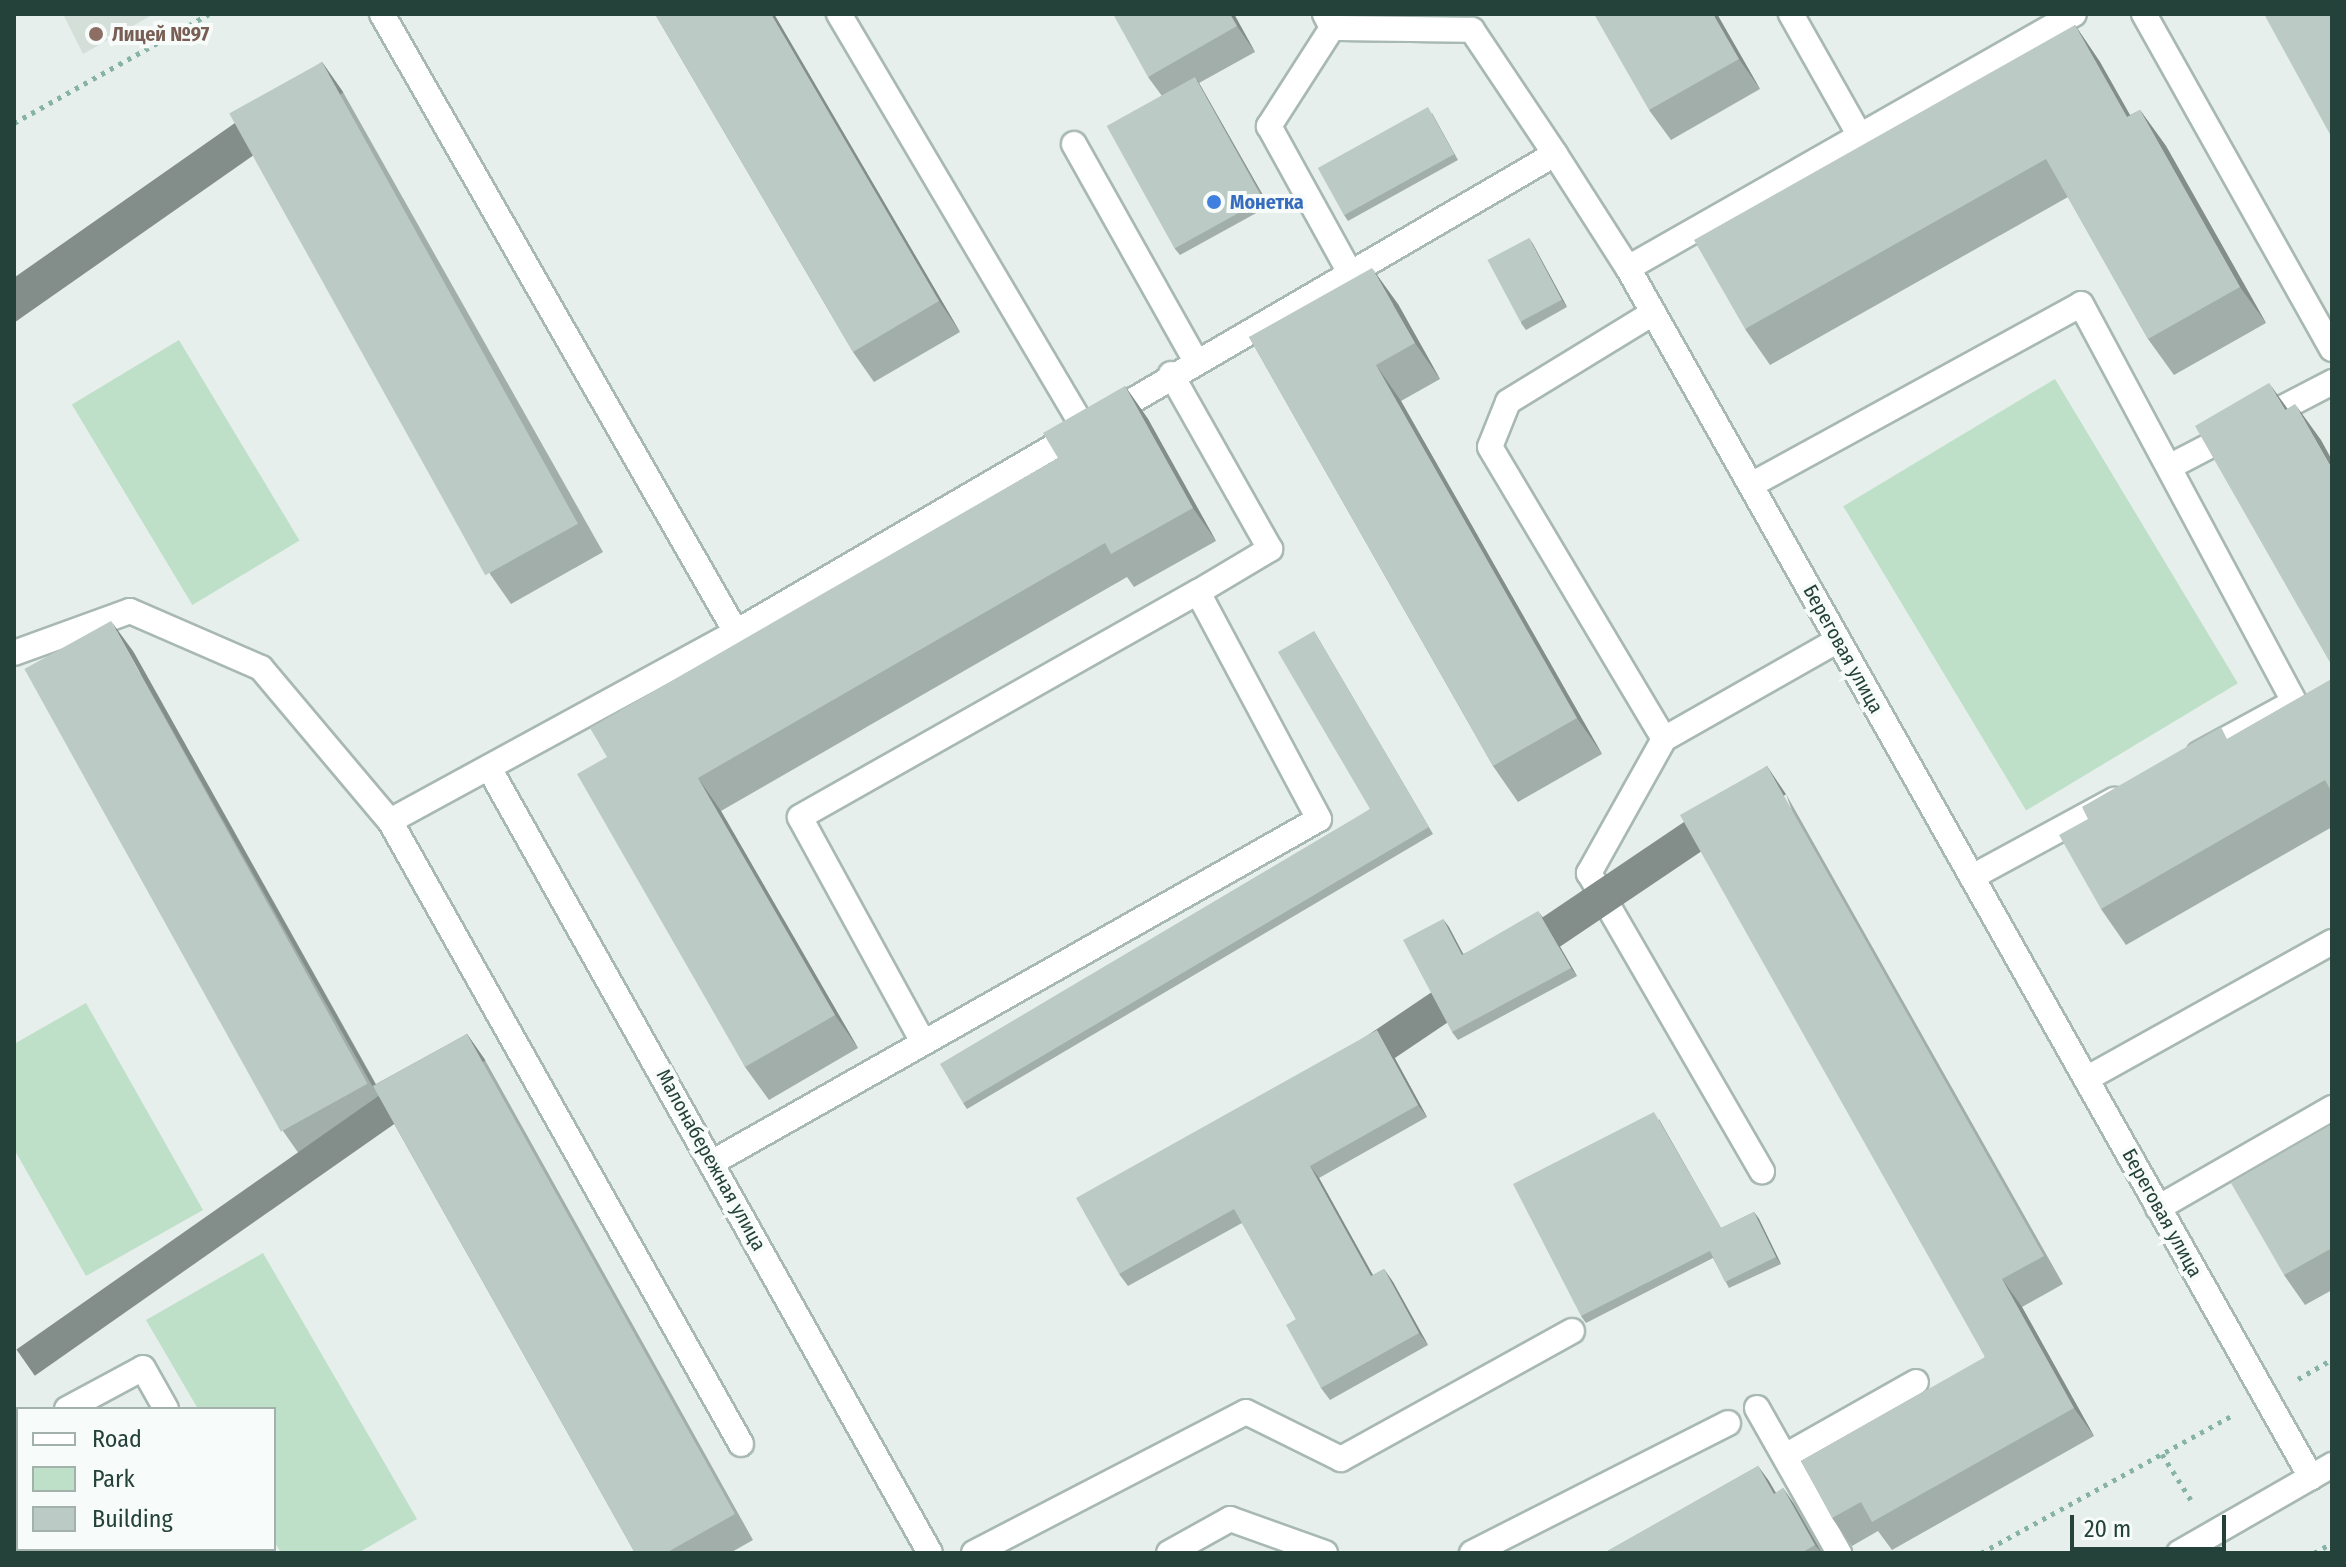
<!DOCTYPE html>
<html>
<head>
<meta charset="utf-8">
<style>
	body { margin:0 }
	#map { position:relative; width:2346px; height:1567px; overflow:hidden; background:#e6efeb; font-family:"Fira Sans Condensed",sans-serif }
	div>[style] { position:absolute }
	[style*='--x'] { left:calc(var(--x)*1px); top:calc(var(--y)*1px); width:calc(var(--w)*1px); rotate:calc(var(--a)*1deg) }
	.built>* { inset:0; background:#d4dfda }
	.green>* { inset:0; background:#bfe0c8; transform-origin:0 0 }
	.path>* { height:5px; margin-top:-2.5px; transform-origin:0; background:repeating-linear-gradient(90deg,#86b3a5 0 4px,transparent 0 10px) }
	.roads { filter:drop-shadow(2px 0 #a8b8b2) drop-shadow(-2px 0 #a8b8b2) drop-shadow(0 2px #a8b8b2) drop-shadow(0 -2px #a8b8b2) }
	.lane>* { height:24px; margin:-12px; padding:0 12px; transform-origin:12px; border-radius:12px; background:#fff }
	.street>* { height:24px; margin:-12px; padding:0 12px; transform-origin:12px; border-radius:12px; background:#fff }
	.wall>* { inset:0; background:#a1aea9 }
	.shaded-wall>* { inset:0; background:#838d89; transform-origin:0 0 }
	.building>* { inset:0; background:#bbcac4; transform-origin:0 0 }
	.dots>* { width:22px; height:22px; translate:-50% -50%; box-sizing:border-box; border:4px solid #f7fbf9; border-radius:50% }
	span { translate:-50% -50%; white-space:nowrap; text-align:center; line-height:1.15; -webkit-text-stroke:8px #f7fbf9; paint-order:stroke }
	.education-label { font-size:20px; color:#785e54; font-weight:700 }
	.left { translate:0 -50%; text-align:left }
	.shop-label { font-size:20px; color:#366cbe; font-weight:700 }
	.street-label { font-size:20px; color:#24423a }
	.frame { position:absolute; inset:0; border:16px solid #24423a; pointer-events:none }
	.legend { position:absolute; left:16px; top:1407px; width:260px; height:144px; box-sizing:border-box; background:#f7fbf9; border:2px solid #a3b1ad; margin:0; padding:10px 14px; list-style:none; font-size:24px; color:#24423a }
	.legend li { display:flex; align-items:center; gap:16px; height:40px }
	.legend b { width:40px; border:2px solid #a3b1ad }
	.scale { position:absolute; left:2070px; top:1515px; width:156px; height:36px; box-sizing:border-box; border:4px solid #24423a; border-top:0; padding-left:10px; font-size:24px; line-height:28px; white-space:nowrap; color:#24423a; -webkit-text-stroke:6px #f7fbf9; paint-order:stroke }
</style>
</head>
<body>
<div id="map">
	<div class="built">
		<i style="clip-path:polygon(63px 14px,154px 14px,83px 54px)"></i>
	</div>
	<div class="green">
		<i style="left:179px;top:340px;width:234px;height:125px;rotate:59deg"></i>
		<i style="left:2055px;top:379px;width:355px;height:247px;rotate:59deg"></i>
		<i style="clip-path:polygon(86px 1003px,203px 1210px,86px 1276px,14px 1149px,14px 1044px)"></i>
		<i style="clip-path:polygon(263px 1253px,417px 1519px,358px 1553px,281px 1553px,274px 1541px,274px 1409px,198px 1409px,146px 1320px)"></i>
	</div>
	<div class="path">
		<i style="--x:14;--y:123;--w:223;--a:-29.2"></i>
		<i style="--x:2298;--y:1379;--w:39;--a:-30"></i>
		<i style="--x:2162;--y:1454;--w:54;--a:57.8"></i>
		<i style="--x:1981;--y:1553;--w:287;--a:-28.7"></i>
		<i style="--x:2314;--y:1553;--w:21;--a:-29"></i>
	</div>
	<div class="roads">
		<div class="lane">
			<i style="--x:382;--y:14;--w:712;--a:60.2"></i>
			<i style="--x:839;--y:14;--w:480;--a:59.4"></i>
			<i style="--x:1325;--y:14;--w:16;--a:63"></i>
			<i style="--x:1332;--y:28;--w:117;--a:122.7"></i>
			<i style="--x:1269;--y:126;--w:163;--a:61.1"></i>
			<i style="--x:1791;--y:14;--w:140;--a:60.5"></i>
			<i style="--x:2144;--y:14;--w:384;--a:60.7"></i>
			<i style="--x:1332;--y:28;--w:140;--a:0.8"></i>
			<i style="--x:1472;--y:30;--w:149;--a:56.2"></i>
			<i style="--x:1074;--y:144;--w:248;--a:60.7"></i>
			<i style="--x:1653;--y:313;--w:170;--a:148.5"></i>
			<i style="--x:1508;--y:402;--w:48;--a:111.8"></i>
			<i style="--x:1490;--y:447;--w:340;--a:59.2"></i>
			<i style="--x:1664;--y:739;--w:200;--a:-29.6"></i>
			<i style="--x:2169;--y:467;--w:184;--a:-27.5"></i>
			<i style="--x:1751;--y:485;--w:376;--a:-28.7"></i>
			<i style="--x:2081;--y:304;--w:451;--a:61.8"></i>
			<i style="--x:2294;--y:702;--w:108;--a:151.3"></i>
			<i style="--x:14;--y:653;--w:123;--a:-19.9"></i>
			<i style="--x:130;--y:611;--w:143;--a:23.5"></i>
			<i style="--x:261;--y:668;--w:200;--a:49.9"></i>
			<i style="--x:390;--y:821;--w:394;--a:-28.6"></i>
			<i style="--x:736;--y:632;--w:948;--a:-30.27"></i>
			<i style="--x:1555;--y:154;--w:135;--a:57.4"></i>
			<i style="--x:1628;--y:268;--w:513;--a:-29.66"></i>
			<i style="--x:1664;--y:739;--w:154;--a:119.2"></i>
			<i style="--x:1589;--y:873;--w:345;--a:59.9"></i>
			<i style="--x:390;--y:821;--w:715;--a:60.6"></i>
			<i style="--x:1972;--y:877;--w:162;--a:-28.5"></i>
			<i style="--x:923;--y:1042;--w:256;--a:-118.7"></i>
			<i style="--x:800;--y:817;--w:457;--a:-29.5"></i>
			<i style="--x:2086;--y:1079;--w:282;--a:-29.1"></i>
			<i style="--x:713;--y:1162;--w:696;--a:-29.51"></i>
			<i style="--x:1319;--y:819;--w:257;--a:-118.1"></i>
			<i style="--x:1198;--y:592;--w:84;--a:-30.8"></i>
			<i style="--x:1270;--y:549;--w:201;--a:-119.5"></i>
			<i style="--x:2158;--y:1208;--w:201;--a:-29.9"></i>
			<i style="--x:1757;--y:1408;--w:167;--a:60.5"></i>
			<i style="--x:67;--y:1409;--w:86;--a:-28.3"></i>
			<i style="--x:143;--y:1368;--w:47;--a:60.7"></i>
			<i style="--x:14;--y:1437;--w:4;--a:-27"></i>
			<i style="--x:1787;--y:1455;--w:148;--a:-29.5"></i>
			<i style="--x:248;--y:1549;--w:4;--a:63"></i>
			<i style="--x:974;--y:1553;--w:306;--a:-27.4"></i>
			<i style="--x:1246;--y:1412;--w:106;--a:26.3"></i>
			<i style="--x:1341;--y:1459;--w:264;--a:-29"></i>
			<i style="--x:1169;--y:1553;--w:70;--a:-29.1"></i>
			<i style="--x:1230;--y:1519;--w:101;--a:19.7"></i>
			<i style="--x:1472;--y:1553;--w:287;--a:-26.9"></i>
		</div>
		<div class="street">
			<i style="--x:1628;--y:268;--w:1389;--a:60.54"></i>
			<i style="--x:489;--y:768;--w:900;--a:60.67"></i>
			<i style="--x:2179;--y:1553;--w:177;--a:-29.9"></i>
		</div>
	</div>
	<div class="wall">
		<i style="clip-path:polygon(655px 14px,774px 14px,960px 332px,874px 382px,853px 352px)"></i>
		<i style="clip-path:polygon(1234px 14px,1255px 52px,1199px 83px,1269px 206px,1180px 255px,1175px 249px,1162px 96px,1148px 77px)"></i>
		<i style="clip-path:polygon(1717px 14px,1760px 89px,1671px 140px,1649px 110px)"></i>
		<i style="clip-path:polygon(2075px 25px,2100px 62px,2130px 115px,2140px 110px,2166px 146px,2266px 323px,2174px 375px,2148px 339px,2068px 197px,1770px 365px,1745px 329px)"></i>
		<i style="clip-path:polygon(322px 62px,343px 92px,603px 552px,511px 604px,490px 574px)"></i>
		<i style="clip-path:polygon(1432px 113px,1458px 160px,1348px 221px,1344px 215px)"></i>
		<i style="clip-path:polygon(1529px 238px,1567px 307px,1526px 330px,1521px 323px)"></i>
		<i style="clip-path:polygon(1398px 304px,1440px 379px,1401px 401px,1602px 754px,1518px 802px,1493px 766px,1249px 337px)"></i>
		<i style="clip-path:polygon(1125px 386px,1148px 419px,1216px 541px,1134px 587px,1127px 577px,721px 811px,858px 1048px,769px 1100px,745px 1067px,607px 757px,1058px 458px)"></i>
		<i style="clip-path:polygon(1314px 631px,1433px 834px,967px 1109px,963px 1103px,1370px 809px)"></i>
		<i style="clip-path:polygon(133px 651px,376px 1084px,467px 1034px,485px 1060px,753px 1540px,730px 1553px,635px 1553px,388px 1113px,304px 1161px,283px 1131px)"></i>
		<i style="clip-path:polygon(2332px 679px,2332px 827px,2126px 945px,2101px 909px,2088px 819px)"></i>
		<i style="clip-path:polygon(1786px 794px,2063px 1284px,2022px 1307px,2094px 1436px,1892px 1550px,1878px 1531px,1852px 1546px,1832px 1518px,1985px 1357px)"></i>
		<i style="clip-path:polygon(1443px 919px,1463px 954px,1544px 919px,1577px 976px,1458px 1040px,1452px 1032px)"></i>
		<i style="clip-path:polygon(1386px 1042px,1427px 1117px,1319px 1178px,1373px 1275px,1384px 1269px,1393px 1282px,1428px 1345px,1330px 1400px,1321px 1388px,1296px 1319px,1242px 1223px,1128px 1286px,1119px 1274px)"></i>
		<i style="clip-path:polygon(1659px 1119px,1721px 1228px,1754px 1212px,1759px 1219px,1781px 1264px,1729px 1288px,1713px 1258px,1586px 1323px,1581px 1316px)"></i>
		<i style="clip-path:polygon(2332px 1124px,2332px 1290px,2305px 1305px,2284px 1275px)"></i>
		<i style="clip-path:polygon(1758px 1466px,1776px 1493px,1783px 1488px,1794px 1504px,1822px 1553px,1604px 1553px)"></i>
	</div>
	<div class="shaded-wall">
		<i style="clip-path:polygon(771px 14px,774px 14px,960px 332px,939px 301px)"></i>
		<i style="clip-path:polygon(1230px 14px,1234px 14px,1255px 52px,1237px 26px)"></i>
		<i style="clip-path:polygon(1713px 14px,1717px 14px,1760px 89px,1739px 59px)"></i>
		<i style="clip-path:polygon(2075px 25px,2100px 62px,2152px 154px,2127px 117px)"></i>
		<i style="left:322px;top:62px;width:37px;height:528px;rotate:55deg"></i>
		<i style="clip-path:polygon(1195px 77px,1199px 83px,1269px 206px,1264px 199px)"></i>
		<i style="clip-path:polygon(2140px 110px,2166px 146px,2266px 323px,2240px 287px)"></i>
		<i style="clip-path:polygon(1529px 238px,1533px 244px,1567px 307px,1562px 300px)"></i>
		<i style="clip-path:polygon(1372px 268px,1398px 304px,1440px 379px,1415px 343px)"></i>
		<i style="clip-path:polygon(1376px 365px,1401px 401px,1602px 754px,1577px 718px)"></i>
		<i style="clip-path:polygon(2269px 383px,2295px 419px,2285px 410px)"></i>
		<i style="clip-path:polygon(1125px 386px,1148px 419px,1216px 541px,1193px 508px)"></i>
		<i style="clip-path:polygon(2295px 404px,2321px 440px,2332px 460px,2332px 469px)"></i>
		<i style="clip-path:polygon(111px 621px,133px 651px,391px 1112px,370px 1082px)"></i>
		<i style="left:1767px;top:766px;width:34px;height:563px;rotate:56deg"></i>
		<i style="clip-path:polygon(698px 778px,721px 811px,858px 1048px,835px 1015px)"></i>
		<i style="clip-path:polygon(1538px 911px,1544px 919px,1577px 976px,1571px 968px)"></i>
		<i style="clip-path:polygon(1443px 919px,1449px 927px,1468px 963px,1462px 955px)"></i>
		<i style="clip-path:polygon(1377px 1030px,1386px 1042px,1427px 1117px,1418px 1105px)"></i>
		<i style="left:467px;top:1034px;width:32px;height:550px;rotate:55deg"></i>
		<i style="clip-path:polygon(1310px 1166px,1319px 1178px,1380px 1288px,1371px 1276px)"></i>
		<i style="clip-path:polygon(1754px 1212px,1759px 1219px,1781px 1264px,1776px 1257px)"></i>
		<i style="clip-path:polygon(1384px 1269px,1393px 1282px,1428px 1345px,1419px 1333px)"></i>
		<i style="clip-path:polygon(2002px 1279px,2022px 1307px,2094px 1436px,2074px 1408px)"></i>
		<i style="clip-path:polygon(1758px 1466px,1769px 1481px,1785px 1509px,1774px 1494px)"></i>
		<i style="clip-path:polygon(1783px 1488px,1794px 1504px,1822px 1553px,1815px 1545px)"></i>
	</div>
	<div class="building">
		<i style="clip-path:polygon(655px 14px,771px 14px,939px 301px,853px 352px)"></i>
		<i style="clip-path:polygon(1113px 14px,1230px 14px,1237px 26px,1148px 77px)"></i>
		<i style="clip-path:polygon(1594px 14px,1713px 14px,1739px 59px,1649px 110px)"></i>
		<i style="clip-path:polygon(2264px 14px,2332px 14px,2332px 138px)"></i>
		<i style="clip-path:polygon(2075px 25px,2127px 117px,2140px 110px,2240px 287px,2148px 339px,2046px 159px,1745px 329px,1694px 240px)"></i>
		<i style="left:322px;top:62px;width:528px;height:106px;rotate:61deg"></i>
		<i style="left:1195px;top:77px;width:140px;height:101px;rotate:61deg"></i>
		<i style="left:1428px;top:107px;width:54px;height:126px;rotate:61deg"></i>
		<i style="left:1529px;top:238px;width:70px;height:47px;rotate:62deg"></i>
		<i style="clip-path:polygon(1372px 268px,1415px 343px,1376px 365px,1577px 718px,1493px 766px,1249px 337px)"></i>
		<i style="clip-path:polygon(2269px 383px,2285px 410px,2295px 404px,2332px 469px,2332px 666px,2195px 426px)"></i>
		<i style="clip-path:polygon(1125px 386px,1193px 508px,1111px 554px,1105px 543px,698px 778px,835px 1015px,745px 1067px,577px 774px,607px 757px,590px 728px,1058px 458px,1043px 433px)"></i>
		<i style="left:111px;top:621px;width:529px;height:99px;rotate:61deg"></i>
		<i style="clip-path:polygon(1314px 631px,1429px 827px,963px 1103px,940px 1064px,1370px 809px,1278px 652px)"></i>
		<i style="clip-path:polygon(2332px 679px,2332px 788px,2330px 789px,2325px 780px,2101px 909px,2059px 835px,2088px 819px,2082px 807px,2221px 727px,2227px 739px)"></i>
		<i style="clip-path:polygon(1767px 766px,2044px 1256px,2002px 1279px,2074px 1408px,1872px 1522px,1861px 1502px,1832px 1518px,1801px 1461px,1985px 1357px,1680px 815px)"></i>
		<i style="clip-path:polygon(1538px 911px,1571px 968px,1452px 1032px,1403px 940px,1443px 919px,1462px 955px)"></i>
		<i style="clip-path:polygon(1377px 1030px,1418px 1105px,1310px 1166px,1371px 1276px,1384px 1269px,1419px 1333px,1321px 1388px,1286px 1325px,1296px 1319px,1234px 1209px,1119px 1274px,1076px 1198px)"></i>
		<i style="clip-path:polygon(467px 1034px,735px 1514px,666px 1553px,635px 1553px,373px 1086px)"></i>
		<i style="clip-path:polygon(1654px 1112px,1721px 1228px,1754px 1212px,1776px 1257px,1725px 1282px,1710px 1251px,1581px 1316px,1513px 1184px)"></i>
		<i style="clip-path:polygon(2332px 1124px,2332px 1248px,2284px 1275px,2231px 1183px)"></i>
		<i style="clip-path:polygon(1758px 1466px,1774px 1494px,1783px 1488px,1815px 1545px,1801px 1553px,1604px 1553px)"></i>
		<i style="left:67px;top:1549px;width:107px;height:4px"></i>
	</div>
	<div class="dots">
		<i style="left:96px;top:34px;background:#8d6e63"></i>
		<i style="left:1214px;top:202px;background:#3f7fe0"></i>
	</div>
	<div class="education-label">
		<span class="left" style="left:112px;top:34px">Лицей №97</span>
	</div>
	<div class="shop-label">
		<span class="left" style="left:1230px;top:202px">Монетка</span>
	</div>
	<div class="street-label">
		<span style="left:1843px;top:649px;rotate:61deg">Береговая улица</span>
		<span style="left:711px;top:1160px;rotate:61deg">Малонабережная улица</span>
		<span style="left:2162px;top:1213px;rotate:61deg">Береговая улица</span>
	</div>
	<div class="frame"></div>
	<ul class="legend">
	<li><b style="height:10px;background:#fff"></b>Road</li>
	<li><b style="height:22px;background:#bfe0c8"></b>Park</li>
	<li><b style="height:22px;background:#bbcac4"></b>Building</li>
	</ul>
	<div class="scale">20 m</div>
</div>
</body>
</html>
